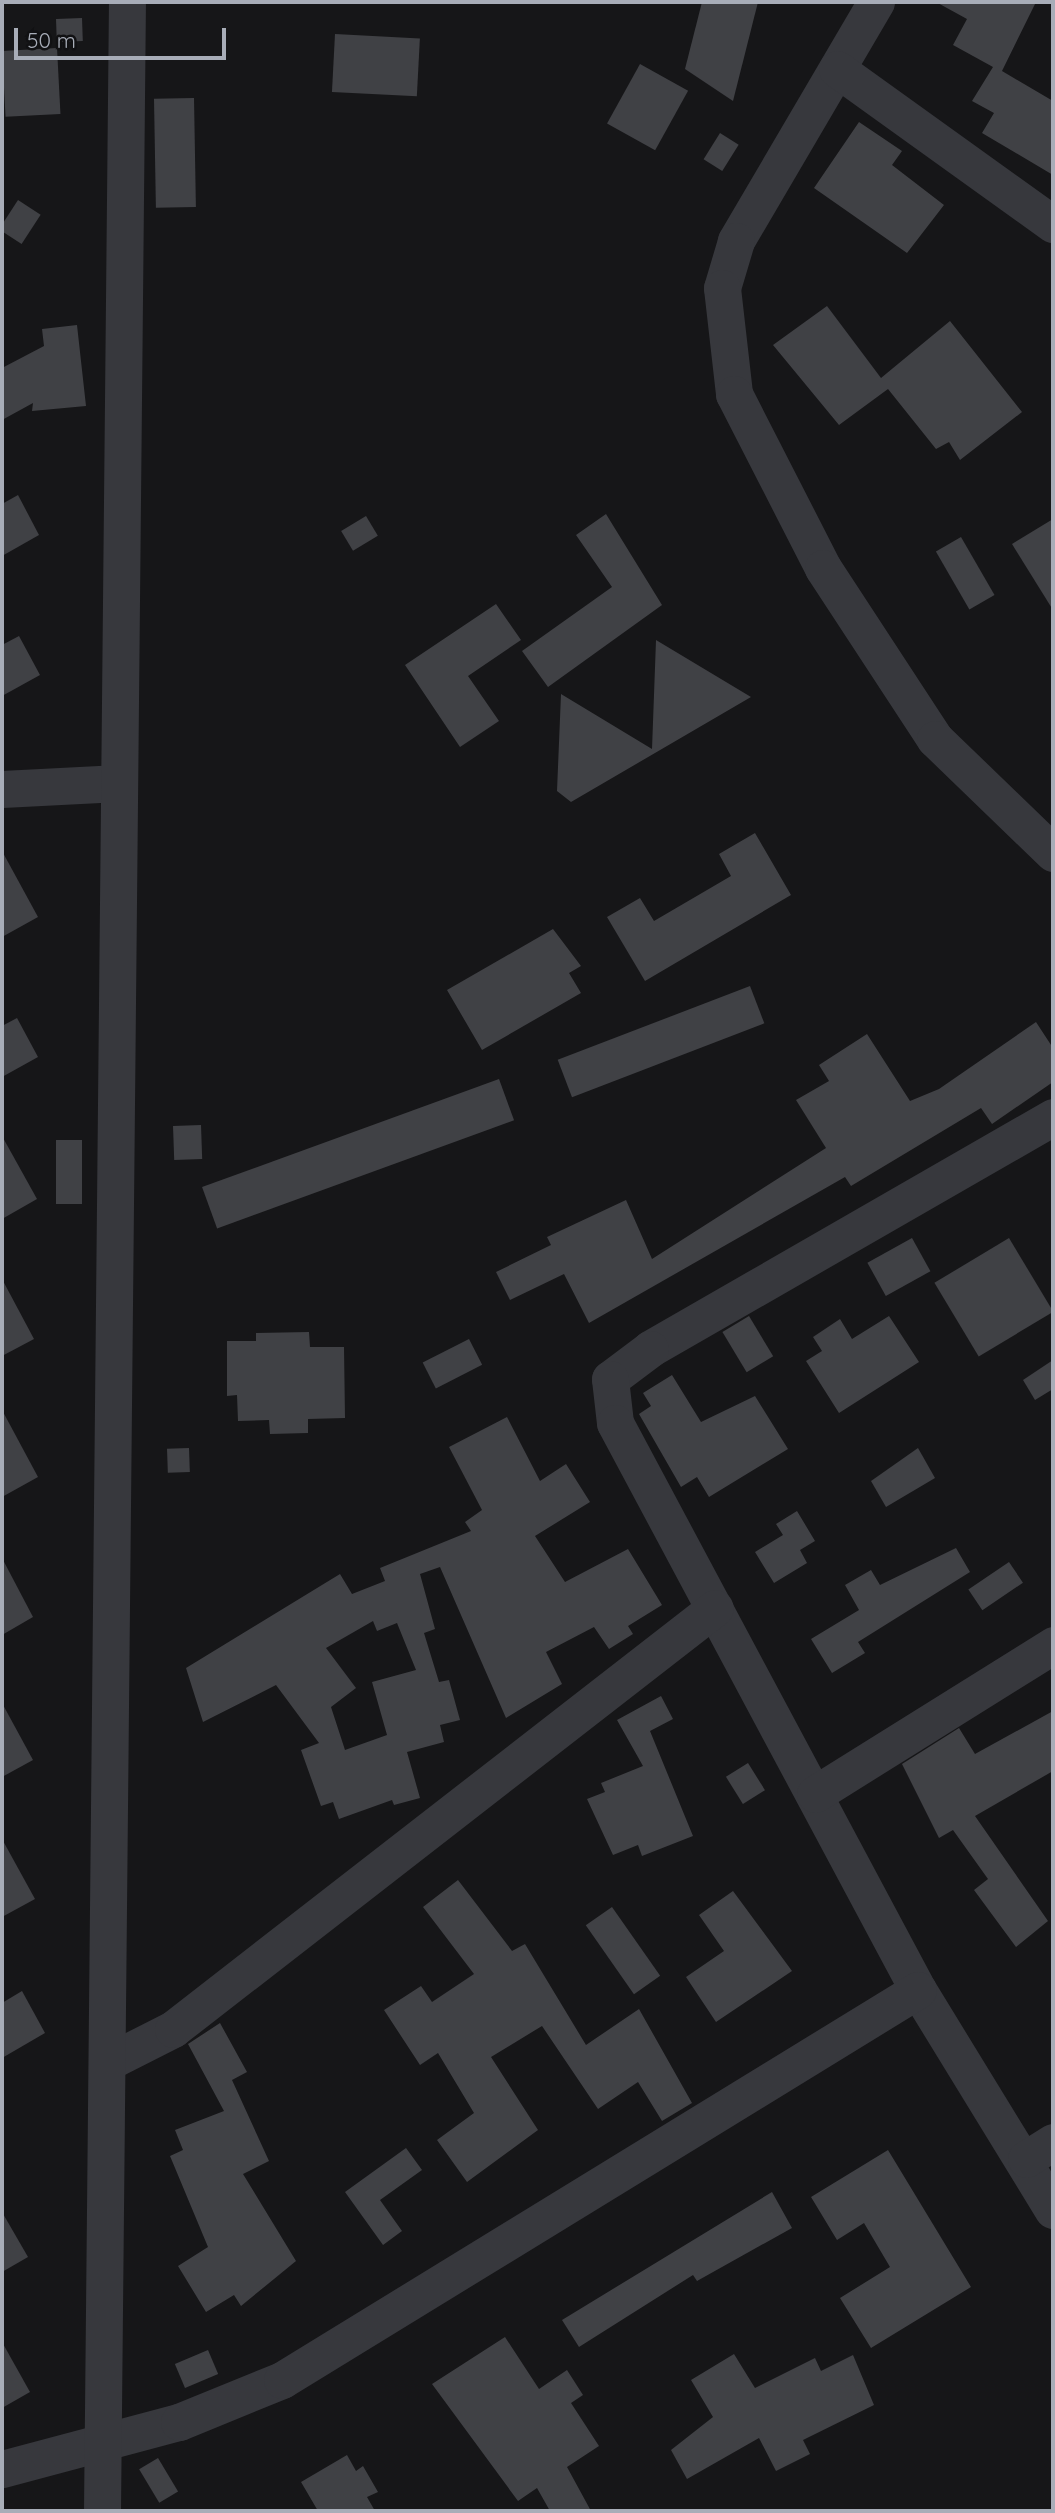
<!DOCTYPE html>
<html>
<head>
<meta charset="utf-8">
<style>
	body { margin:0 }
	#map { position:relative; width:1055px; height:2513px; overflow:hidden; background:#161618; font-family:Quicksand,sans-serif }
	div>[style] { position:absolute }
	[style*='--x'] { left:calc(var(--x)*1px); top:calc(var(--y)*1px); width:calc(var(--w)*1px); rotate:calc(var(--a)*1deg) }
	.building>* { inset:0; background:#404145; transform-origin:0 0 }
	.minor>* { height:37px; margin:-18.5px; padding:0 18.5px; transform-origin:18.5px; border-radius:18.5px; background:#37383d }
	span { translate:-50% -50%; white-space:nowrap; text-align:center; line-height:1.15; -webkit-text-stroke:5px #111113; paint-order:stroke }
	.frame { position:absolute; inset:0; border:4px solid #a8adb8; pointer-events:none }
	.scale { position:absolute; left:14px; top:28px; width:212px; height:32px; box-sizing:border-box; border:4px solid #a8adb8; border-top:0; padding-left:9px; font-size:21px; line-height:24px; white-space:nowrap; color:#a8adb8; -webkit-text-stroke:5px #111113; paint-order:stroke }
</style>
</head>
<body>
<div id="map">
	<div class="building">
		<i style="clip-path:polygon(702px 2px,758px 2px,733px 101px,685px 69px)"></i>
		<i style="clip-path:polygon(936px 2px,1036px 2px,1002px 71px,1053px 101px,1053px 175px,982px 133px,994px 113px,972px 101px,993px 67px,953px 45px,967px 19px)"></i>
		<i style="left:82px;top:18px;width:23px;height:26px;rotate:88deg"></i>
		<i style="left:335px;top:34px;width:85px;height:58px;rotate:3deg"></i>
		<i style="left:57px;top:48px;width:66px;height:55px;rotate:87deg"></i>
		<i style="left:640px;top:64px;width:55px;height:68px;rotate:29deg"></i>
		<i style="left:194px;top:98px;width:109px;height:40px;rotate:89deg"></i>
		<i style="clip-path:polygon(859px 122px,902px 151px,892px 165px,944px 205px,907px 253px,814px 188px)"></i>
		<i style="left:720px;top:133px;width:22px;height:31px;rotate:32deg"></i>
		<i style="left:18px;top:200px;width:27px;height:35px;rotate:33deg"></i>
		<i style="clip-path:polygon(827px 306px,881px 378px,950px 321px,1022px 412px,960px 460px,949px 442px,936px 449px,888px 389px,839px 425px,773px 345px)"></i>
		<i style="clip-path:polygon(77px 325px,86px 406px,32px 411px,33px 403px,2px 420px,2px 368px,44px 346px,42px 329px)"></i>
		<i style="clip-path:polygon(18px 495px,39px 535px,2px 556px,2px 504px)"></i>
		<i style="clip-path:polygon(606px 514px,662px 605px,548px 687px,522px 651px,612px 587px,576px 535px)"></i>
		<i style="left:366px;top:516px;width:23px;height:29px;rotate:59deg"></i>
		<i style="clip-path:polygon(1053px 519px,1053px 610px,1012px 544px)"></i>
		<i style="left:961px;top:537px;width:67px;height:29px;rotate:60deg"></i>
		<i style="clip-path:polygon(496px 604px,521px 640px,468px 676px,499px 721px,460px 747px,405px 665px)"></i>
		<i style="clip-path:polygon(19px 636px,40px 675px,2px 696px,2px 645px)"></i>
		<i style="clip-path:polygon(656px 640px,751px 697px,571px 802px,557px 791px,561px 694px,652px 749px)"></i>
		<i style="clip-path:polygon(755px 833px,791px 895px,645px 981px,607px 917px,640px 898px,654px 921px,731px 876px,719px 854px)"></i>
		<i style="clip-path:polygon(2px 851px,38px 917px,2px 937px)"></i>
		<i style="clip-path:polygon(553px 929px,581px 966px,569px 973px,581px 993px,482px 1050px,447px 990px)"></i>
		<i style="left:750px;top:986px;width:40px;height:206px;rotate:69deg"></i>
		<i style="clip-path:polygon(17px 1018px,38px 1057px,2px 1077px,2px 1026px)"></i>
		<i style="clip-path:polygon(1036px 1022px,1053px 1048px,1053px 1082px,992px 1124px,981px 1108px,851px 1186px,845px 1177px,589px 1323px,564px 1274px,510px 1300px,496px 1272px,551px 1245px,547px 1237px,626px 1200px,652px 1259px,826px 1148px,796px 1100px,829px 1081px,819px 1065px,867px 1034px,910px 1101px,939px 1089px)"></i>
		<i style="left:499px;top:1079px;width:44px;height:316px;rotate:70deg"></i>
		<i style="left:201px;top:1125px;width:34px;height:28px;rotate:88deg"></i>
		<i style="clip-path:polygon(2px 1136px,37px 1199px,2px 1219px)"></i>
		<i style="left:56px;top:1140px;width:26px;height:64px"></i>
		<i style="left:912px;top:1238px;width:38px;height:51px;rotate:61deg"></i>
		<i style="left:1009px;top:1238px;width:86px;height:87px;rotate:59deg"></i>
		<i style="clip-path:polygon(2px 1279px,34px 1339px,2px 1356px)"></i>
		<i style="left:749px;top:1316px;width:47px;height:31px;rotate:59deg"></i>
		<i style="clip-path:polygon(889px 1316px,919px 1362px,839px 1413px,806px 1361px,822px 1351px,813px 1337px,840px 1319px,852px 1339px)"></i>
		<i style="clip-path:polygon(309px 1332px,310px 1347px,344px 1347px,345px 1418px,308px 1419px,308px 1433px,270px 1434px,269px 1420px,238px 1421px,237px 1395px,227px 1396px,227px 1341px,256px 1341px,256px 1333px)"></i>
		<i style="left:469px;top:1339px;width:29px;height:52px;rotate:63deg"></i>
		<i style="clip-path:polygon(1053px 1360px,1053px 1389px,1035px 1400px,1023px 1380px)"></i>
		<i style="clip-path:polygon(672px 1375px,701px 1422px,755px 1396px,788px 1449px,709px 1497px,697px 1477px,681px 1487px,639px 1414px,651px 1406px,643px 1393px)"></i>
		<i style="clip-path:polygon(2px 1410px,38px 1477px,2px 1497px)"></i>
		<i style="clip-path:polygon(evenodd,507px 1417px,540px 1481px,566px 1464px,590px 1502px,535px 1536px,565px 1582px,628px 1549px,662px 1605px,628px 1626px,633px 1634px,609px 1649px,594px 1627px,546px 1652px,562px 1684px,506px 1718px,440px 1567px,420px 1574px,435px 1629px,424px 1633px,439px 1682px,449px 1680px,460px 1720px,440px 1725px,444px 1742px,407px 1752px,420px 1798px,394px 1805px,392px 1800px,339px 1819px,333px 1802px,321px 1806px,301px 1750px,319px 1743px,276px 1685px,203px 1722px,186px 1668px,340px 1574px,352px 1594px,385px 1581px,380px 1568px,471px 1531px,465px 1522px,482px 1510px,449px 1447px,507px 1417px,373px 1621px,377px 1631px,397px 1623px,416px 1670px,372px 1682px,387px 1735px,345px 1750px,331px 1707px,356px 1688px,326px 1648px,373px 1621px)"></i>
		<i style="left:189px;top:1448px;width:24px;height:22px;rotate:88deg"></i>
		<i style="clip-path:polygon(918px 1448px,935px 1478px,886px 1507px,871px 1481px)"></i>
		<i style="clip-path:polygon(797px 1511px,815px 1541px,800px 1550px,807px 1563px,774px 1583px,755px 1552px,783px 1535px,776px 1524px)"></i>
		<i style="clip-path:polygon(956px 1548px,970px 1572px,858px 1642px,865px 1653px,832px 1673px,811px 1639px,859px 1610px,845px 1585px,871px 1570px,880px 1585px)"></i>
		<i style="clip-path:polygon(2px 1558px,33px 1617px,2px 1635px)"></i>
		<i style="left:1009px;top:1562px;width:25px;height:49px;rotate:56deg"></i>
		<i style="clip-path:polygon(661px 1696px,673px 1719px,650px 1731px,693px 1836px,642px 1856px,638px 1845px,613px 1855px,587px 1799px,605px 1792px,601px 1783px,643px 1766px,617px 1720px)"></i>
		<i style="clip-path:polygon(2px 1703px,33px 1760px,2px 1777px)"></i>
		<i style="clip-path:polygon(1053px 1711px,1053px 1771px,975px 1816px,1048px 1921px,1016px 1947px,974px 1890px,988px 1879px,953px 1830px,939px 1838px,902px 1764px,959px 1728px,975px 1754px)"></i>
		<i style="left:748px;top:1763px;width:32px;height:26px;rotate:58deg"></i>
		<i style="clip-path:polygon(2px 1839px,35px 1899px,2px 1917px)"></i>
		<i style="clip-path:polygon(458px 1880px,512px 1951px,525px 1944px,586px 2045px,639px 2009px,692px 2103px,662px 2121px,638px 2082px,598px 2109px,542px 2026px,491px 2057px,538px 2130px,467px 2182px,437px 2140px,474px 2113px,438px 2053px,420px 2065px,384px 2010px,421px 1986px,432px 2002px,474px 1974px,423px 1907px)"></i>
		<i style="clip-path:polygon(733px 1891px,792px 1971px,716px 2022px,686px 1977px,724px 1951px,699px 1915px)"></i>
		<i style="left:612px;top:1907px;width:84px;height:32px;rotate:55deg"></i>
		<i style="clip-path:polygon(22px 1991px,45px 2033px,2px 2058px,2px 2003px)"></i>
		<i style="clip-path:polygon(220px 2023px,247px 2072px,232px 2080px,269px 2161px,243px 2174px,296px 2261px,241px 2306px,234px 2295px,206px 2312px,178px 2266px,208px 2247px,170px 2156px,183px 2150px,175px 2130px,224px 2111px,188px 2044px)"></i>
		<i style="clip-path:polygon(406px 2148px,422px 2170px,380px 2200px,402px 2231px,383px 2245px,345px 2192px)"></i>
		<i style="clip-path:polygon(888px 2150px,971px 2287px,871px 2348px,840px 2298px,890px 2267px,864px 2223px,837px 2240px,811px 2197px)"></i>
		<i style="clip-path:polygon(772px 2192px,792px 2228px,697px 2281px,693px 2275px,579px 2347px,562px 2320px)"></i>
		<i style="clip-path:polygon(2px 2212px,28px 2257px,2px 2272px)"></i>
		<i style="clip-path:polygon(505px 2337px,539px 2389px,567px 2370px,583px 2395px,571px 2403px,599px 2446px,567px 2467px,591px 2511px,550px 2511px,537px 2488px,518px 2501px,432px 2384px)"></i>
		<i style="clip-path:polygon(2px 2342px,30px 2392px,2px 2408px)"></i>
		<i style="left:208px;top:2350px;width:26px;height:36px;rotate:67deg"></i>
		<i style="clip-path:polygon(734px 2354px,755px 2388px,815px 2358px,821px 2371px,853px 2355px,874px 2405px,803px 2440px,810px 2454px,776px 2471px,759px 2438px,687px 2479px,671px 2450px,713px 2417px,691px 2380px)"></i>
		<i style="clip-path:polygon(347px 2455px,356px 2471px,363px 2466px,378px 2492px,367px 2497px,375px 2511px,318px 2511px,301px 2482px)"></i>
		<i style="left:158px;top:2458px;width:39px;height:22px;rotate:59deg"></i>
	</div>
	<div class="minor">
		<i style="--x:876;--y:2;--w:277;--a:120.4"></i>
		<i style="--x:736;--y:241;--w:49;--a:106.6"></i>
		<i style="--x:722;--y:288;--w:107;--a:83.5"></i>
		<i style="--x:734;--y:394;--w:195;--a:62.9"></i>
		<i style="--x:823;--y:568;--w:204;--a:56.8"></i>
		<i style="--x:935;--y:739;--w:164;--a:44"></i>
		<i style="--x:837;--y:69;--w:266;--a:35.7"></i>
		<i style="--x:2;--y:789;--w:117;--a:-2.9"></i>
		<i style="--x:1053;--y:1117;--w:465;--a:150.1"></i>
		<i style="--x:650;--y:1349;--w:50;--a:143.1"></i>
		<i style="--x:610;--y:1379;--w:44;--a:83.5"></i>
		<i style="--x:615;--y:1423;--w:643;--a:61.88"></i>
		<i style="--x:918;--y:1990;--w:258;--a:58.5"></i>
		<i style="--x:815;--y:1794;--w:281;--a:-32"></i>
		<i style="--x:108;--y:2062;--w:73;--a:-26.9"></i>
		<i style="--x:173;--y:2029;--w:686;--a:-37.84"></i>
		<i style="--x:1026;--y:2159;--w:32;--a:-32"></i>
		<i style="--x:2;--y:2469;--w:183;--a:-14.9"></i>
		<i style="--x:179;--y:2422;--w:111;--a:-22.2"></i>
		<i style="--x:282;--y:2380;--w:746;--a:-31.52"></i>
		<i style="--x:102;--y:2511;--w:2509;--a:-89.43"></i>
	</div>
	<div class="frame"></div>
	<div class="scale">50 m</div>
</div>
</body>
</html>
